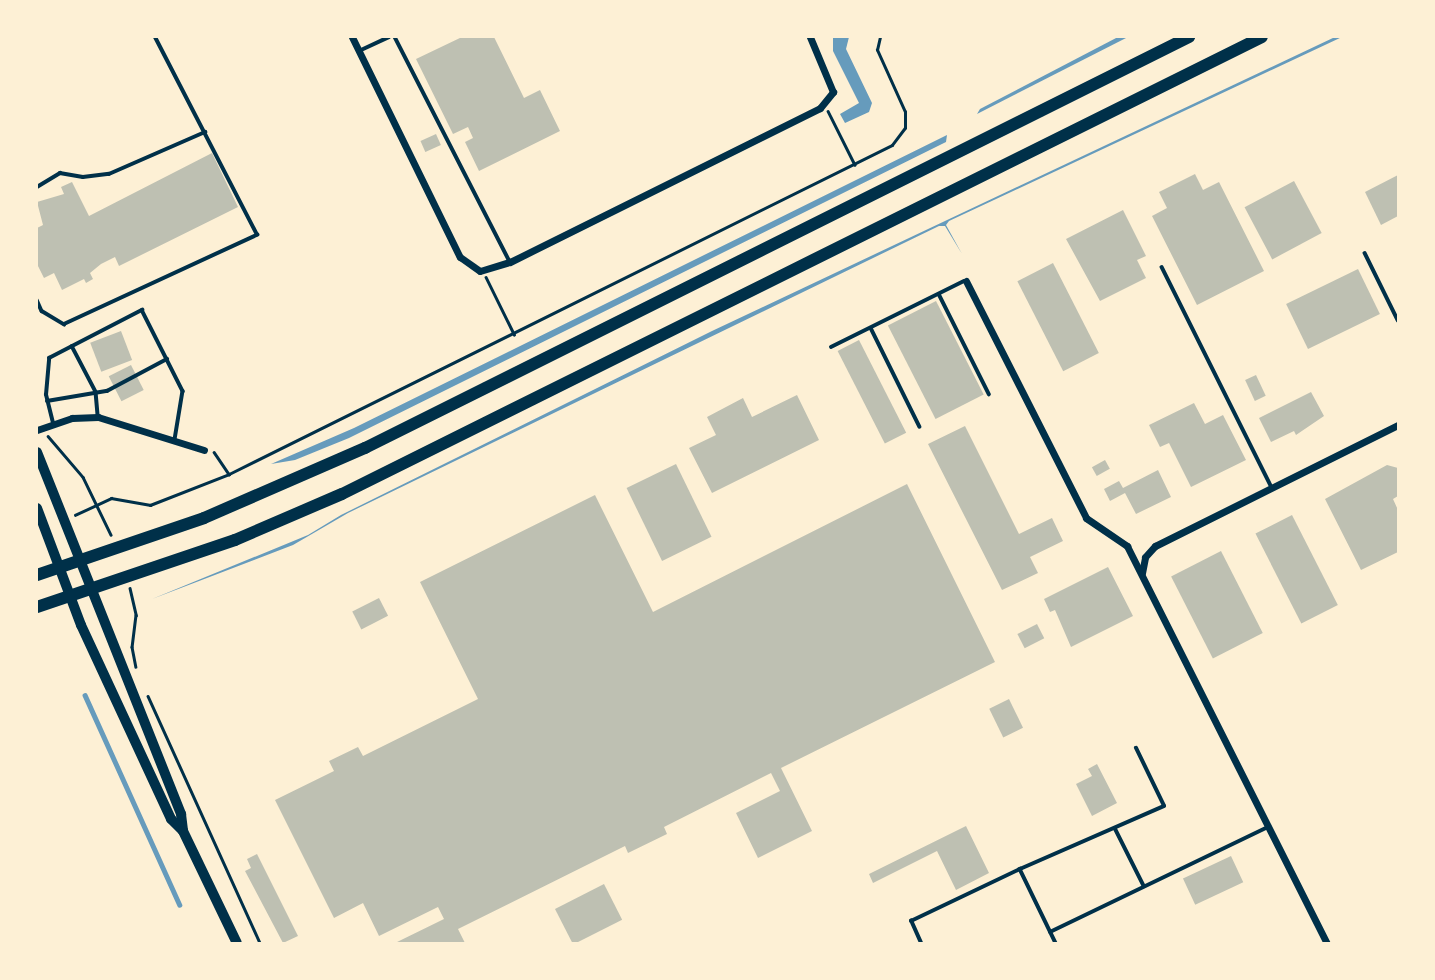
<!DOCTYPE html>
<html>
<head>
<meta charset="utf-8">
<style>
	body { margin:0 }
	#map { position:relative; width:1435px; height:980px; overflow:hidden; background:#fdf0d5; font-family:"Golos Text",sans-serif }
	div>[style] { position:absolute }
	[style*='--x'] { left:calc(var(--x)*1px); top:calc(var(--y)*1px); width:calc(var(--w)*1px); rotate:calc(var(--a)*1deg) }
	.water>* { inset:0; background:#669bbc }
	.stream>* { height:4.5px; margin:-2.25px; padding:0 2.25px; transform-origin:2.25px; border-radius:2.25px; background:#669bbc }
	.building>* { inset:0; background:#bec0b2; transform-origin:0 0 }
	.path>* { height:2.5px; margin:-1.25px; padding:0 1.25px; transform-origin:1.25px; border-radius:1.25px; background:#003049 }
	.service>* { height:3.5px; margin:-1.75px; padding:0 1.75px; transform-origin:1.75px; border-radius:1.75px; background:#003049 }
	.minor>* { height:7px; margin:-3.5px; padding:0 3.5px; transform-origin:3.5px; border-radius:3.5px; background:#003049 }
	.tertiary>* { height:10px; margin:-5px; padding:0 5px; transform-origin:5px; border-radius:5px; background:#003049 }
	.primary>* { height:12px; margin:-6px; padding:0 6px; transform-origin:6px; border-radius:6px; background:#003049 }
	span { translate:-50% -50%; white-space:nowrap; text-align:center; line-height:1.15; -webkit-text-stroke:5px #fdf0d5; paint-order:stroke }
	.frame { position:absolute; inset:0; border:38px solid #fdf0d5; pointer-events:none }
</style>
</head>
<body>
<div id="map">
	<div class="water">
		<i style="clip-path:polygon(833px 37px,849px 37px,846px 49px,872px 103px,869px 112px,845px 123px,840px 114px,859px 103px,833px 51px)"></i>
		<i style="clip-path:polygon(1118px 37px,1128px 37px,977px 114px,980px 109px)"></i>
		<i style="clip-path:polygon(1335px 37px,1342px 37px,949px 221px,946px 225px,962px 254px,945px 226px,939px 226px,348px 513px,293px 545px,152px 599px,308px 535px,341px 515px,712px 331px)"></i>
		<i style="clip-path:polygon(947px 135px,946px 142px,349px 438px,295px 460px,271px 464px,354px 428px)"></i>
	</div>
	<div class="stream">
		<i style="--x:85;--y:695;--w:230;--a:65.7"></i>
	</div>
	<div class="building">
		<i style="clip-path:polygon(462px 37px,494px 37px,524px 98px,540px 90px,560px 131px,479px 171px,465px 142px,473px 138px,468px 127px,453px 134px,416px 59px)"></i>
		<i style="left:436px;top:134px;width:12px;height:17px;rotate:66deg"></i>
		<i style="clip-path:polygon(212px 153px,238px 207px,119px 266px,115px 257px,101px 264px,90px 273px,93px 279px,86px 283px,84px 279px,62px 290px,54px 273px,44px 278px,37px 264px,37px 228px,43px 225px,37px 202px,64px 194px,61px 187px,72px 182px,89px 216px)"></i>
		<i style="clip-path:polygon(1195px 174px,1203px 190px,1219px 182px,1264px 271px,1197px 305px,1152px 216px,1167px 208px,1159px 192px)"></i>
		<i style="clip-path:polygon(1398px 175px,1398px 216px,1381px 225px,1365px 192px)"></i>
		<i style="left:1294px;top:181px;width:59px;height:56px;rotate:62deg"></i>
		<i style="clip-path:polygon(1123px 210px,1146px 256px,1137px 260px,1146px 278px,1100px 301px,1066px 239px)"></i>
		<i style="left:1053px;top:263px;width:101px;height:40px;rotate:63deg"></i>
		<i style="left:1358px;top:269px;width:50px;height:80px;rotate:64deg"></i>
		<i style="left:936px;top:301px;width:105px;height:54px;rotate:63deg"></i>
		<i style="left:121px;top:331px;width:31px;height:33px;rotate:69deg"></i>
		<i style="left:859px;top:340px;width:104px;height:24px;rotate:63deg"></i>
		<i style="left:131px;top:365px;width:28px;height:25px;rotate:63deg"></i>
		<i style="left:1256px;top:375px;width:23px;height:12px;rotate:65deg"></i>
		<i style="clip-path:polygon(1311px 392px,1324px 416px,1296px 435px,1294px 431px,1271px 442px,1259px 418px)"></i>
		<i style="clip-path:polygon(797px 395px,819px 440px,712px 493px,689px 448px,716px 435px,707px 417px,743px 398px,752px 417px)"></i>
		<i style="clip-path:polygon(1194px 403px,1205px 424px,1223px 415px,1246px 460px,1191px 487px,1169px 443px,1160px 447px,1149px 425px)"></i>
		<i style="clip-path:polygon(965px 426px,1019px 534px,1052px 518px,1063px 541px,1030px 557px,1038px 573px,1002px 590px,928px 444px)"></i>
		<i style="left:1105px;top:460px;width:10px;height:15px;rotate:61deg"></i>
		<i style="left:676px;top:464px;width:81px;height:55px;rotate:64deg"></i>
		<i style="clip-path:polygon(1387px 465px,1398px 468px,1398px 496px,1393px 499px,1398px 510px,1398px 552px,1361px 570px,1325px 499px)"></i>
		<i style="clip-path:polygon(1158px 470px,1171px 497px,1136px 514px,1125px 493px,1110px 501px,1104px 489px,1119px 481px,1123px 488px)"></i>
		<i style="clip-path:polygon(907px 484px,995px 662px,781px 768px,812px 831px,758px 858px,736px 813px,780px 791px,771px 773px,664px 827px,667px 834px,628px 853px,625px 846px,458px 929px,465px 943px,395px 943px,444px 919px,438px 907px,379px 936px,363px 903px,334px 918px,275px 800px,334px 771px,329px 761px,358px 747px,363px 756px,478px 699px,420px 582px,595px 495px,653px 612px)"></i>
		<i style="left:1292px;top:515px;width:101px;height:41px;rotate:63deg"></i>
		<i style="left:1221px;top:551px;width:92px;height:56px;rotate:63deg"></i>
		<i style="clip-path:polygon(1108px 567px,1133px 616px,1071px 647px,1055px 610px,1050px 612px,1044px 599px)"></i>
		<i style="left:379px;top:598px;width:20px;height:30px;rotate:63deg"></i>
		<i style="left:1037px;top:624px;width:16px;height:22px;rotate:63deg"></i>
		<i style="left:1009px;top:699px;width:32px;height:22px;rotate:64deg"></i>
		<i style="clip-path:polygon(1097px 764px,1117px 803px,1092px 816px,1076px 784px,1092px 776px,1088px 769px)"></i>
		<i style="clip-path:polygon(966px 826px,989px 873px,956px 890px,937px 851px,873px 883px,869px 874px)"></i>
		<i style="clip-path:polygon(257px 854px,298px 936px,283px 943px,245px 871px,251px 868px,247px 859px)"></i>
		<i style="left:1231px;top:856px;width:29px;height:53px;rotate:65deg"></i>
		<i style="left:604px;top:884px;width:40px;height:55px;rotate:63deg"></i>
	</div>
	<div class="path">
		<i style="--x:828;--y:111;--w:60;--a:63.4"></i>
		<i style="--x:486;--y:277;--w:64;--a:63.8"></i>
		<i style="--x:48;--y:436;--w:54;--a:49.5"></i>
		<i style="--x:83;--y:477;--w:64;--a:64.2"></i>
		<i style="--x:214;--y:452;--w:27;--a:56"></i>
		<i style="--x:75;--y:515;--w:40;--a:-25"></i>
		<i style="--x:111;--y:498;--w:40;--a:10"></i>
		<i style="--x:150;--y:505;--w:85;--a:-21.4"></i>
		<i style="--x:229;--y:474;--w:740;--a:-26.39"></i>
		<i style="--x:892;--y:145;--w:21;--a:-53"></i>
		<i style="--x:905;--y:128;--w:16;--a:-90"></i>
		<i style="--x:905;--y:112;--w:68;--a:-114.3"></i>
		<i style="--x:877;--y:50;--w:13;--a:-77"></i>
		<i style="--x:130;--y:588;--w:28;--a:77"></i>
		<i style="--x:136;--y:615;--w:32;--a:97"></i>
		<i style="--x:132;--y:647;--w:20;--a:79"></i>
		<i style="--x:148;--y:696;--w:271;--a:65.6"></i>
	</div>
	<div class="service">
		<i style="--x:395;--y:37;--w:250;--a:62.9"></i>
		<i style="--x:359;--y:51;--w:33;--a:-25"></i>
		<i style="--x:37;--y:187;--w:27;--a:-31"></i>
		<i style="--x:60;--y:173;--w:23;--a:10"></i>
		<i style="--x:83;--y:177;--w:26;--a:-7"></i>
		<i style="--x:109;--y:174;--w:105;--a:-23.6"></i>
		<i style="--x:1365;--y:253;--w:75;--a:63.8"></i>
		<i style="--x:1162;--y:267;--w:247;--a:63.5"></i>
		<i style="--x:939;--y:294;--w:112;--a:63.4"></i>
		<i style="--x:37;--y:300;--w:12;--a:66"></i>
		<i style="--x:42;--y:311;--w:26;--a:31"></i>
		<i style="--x:64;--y:324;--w:213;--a:-24.8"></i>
		<i style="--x:257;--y:235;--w:223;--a:-117.3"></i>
		<i style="--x:871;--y:328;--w:110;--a:63.7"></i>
		<i style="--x:72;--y:346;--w:52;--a:62.4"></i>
		<i style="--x:96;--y:392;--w:23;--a:85"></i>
		<i style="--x:831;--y:347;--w:148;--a:-26.4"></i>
		<i style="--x:47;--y:401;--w:61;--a:-9.5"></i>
		<i style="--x:107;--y:391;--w:68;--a:-28.1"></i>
		<i style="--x:53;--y:423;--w:29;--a:-104"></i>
		<i style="--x:46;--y:395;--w:37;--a:-85"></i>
		<i style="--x:49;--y:358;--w:105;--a:-27.3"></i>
		<i style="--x:142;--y:310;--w:91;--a:63.2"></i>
		<i style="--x:183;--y:391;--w:50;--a:99.3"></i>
		<i style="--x:1115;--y:828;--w:65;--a:63.4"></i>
		<i style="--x:1020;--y:869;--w:157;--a:-23.6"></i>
		<i style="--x:1164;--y:806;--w:64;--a:-115.8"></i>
		<i style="--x:1050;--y:932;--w:242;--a:-25.7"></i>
		<i style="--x:921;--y:943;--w:24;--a:-114"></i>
		<i style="--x:911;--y:921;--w:121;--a:-25.5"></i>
		<i style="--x:1020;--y:869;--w:82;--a:64.1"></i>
	</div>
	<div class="minor">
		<i style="--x:352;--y:37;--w:245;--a:63.9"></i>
		<i style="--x:460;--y:257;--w:24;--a:35"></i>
		<i style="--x:480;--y:271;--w:31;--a:-17"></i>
		<i style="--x:510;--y:262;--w:346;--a:-26.4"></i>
		<i style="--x:820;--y:108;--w:21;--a:-51"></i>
		<i style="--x:833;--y:92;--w:60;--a:-112.7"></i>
		<i style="--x:966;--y:281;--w:266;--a:63.1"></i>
		<i style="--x:1086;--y:518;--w:50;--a:34.3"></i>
		<i style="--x:1127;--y:546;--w:445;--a:63.3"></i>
		<i style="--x:37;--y:430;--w:37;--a:-19"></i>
		<i style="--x:72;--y:418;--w:26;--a:-2"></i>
		<i style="--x:98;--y:417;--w:111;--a:17.3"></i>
		<i style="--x:1142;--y:573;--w:16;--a:-79"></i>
		<i style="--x:1145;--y:557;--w:15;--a:-48"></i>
		<i style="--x:1155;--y:546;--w:271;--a:-26.5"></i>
	</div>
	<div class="tertiary">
		<i style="--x:37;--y:452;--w:390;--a:68.3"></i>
		<i style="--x:181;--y:814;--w:17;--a:83"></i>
		<i style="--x:37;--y:508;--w:125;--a:69.4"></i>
		<i style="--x:81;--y:625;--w:214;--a:65.1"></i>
		<i style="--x:171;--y:819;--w:17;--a:45"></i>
		<i style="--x:183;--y:831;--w:124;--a:64.3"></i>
	</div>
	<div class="primary">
		<i style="--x:37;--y:575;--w:176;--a:-18.8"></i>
		<i style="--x:204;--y:518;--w:176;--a:-23.5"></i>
		<i style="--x:365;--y:448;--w:921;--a:-26.51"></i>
		<i style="--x:37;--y:607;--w:209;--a:-18.7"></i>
		<i style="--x:235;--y:540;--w:116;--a:-23.3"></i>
		<i style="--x:342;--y:494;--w:1027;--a:-26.42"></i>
	</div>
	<div class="frame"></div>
</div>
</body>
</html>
